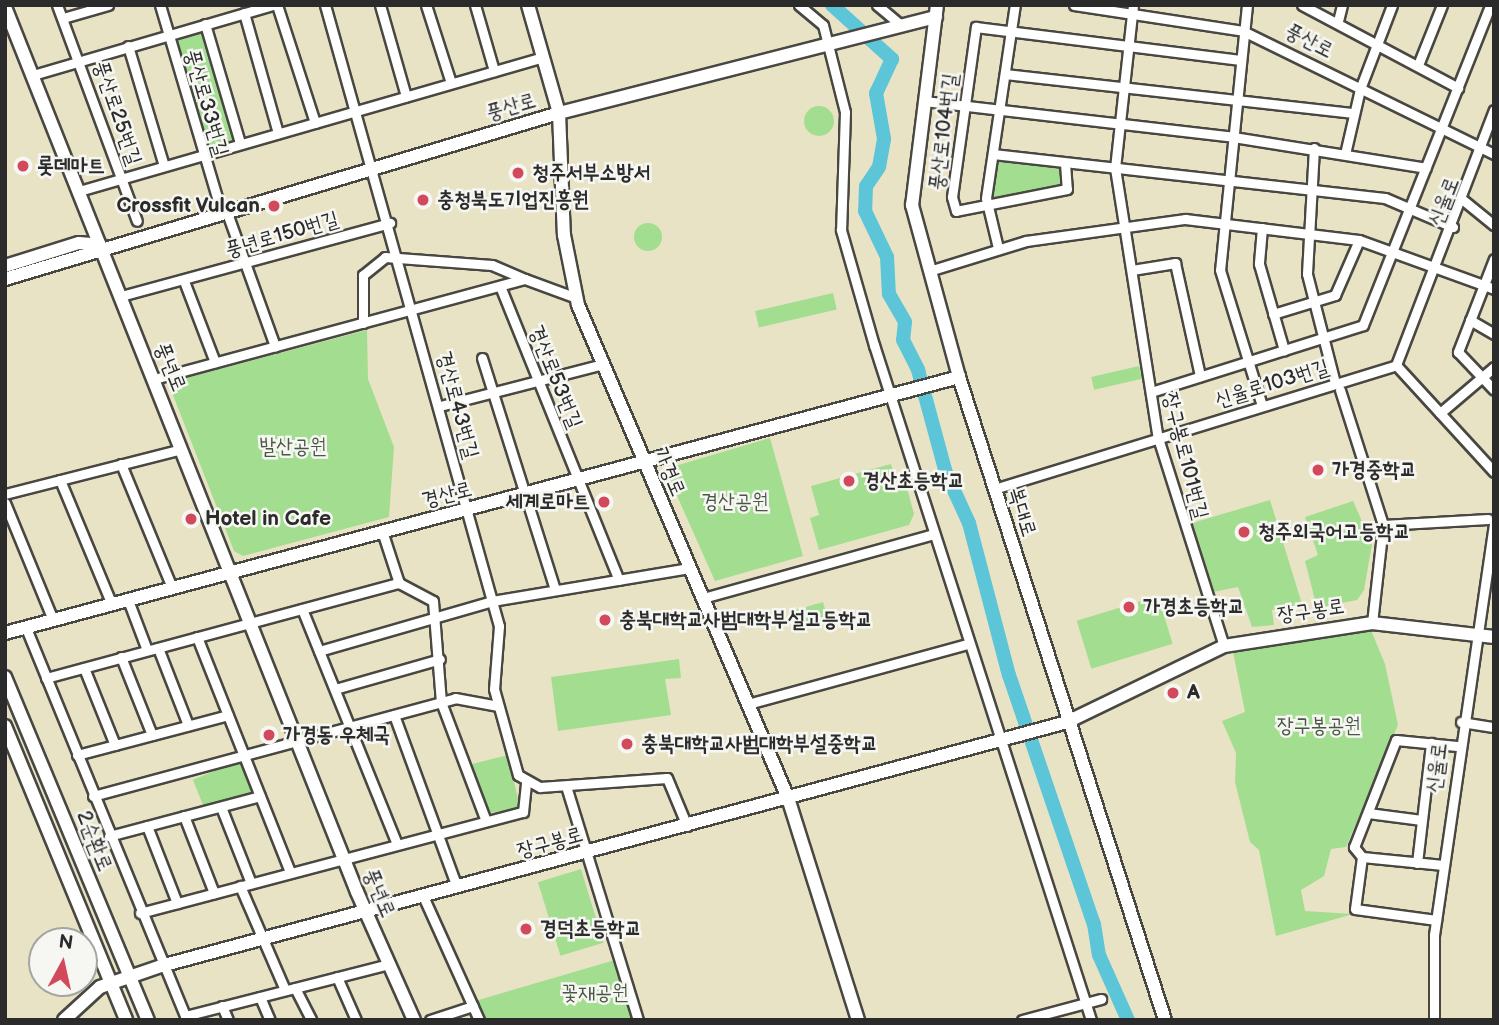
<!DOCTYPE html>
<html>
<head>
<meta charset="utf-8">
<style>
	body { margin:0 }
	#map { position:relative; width:1499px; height:1025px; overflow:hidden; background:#e9e3c5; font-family:"Balsamiq Sans","Poor Story",sans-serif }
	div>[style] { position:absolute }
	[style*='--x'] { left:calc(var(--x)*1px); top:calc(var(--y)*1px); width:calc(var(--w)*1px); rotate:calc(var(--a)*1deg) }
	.green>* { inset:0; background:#a3dd90; transform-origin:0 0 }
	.round { border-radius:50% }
	.river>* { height:14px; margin:-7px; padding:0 7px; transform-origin:7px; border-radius:7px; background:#5cc5d8 }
	.roads { filter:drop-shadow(2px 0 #484742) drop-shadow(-2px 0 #484742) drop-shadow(0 2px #484742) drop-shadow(0 -2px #484742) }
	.street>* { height:9px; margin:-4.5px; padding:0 4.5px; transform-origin:4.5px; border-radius:4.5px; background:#fff }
	.secondary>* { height:12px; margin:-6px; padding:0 6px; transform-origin:6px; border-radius:6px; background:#fff }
	.dots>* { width:19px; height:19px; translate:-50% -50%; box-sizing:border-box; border:4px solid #f6f6f2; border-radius:50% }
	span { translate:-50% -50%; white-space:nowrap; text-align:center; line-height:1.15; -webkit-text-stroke:5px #f6f6f2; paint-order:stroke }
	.street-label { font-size:21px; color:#2b2b2b }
	.poi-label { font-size:21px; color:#2b2b2b; font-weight:700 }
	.left { translate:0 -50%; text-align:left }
	.right { translate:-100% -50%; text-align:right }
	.park-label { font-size:21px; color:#495844 }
	.frame { position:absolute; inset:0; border:7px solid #2b2b2b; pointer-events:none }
	.north { position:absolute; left:28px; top:927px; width:70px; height:70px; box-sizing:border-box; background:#f6f6f2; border:2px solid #a5a5a2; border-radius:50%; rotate:8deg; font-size:19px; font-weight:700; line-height:28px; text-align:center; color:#2b2b2b }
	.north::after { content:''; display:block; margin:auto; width:24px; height:32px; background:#d1495b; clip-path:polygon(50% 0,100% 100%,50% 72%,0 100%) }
</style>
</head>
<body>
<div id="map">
	<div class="green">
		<i style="left:202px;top:29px;width:117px;height:30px;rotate:73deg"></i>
		<i class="round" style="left:804px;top:106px;width:30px;height:30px"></i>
		<i style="clip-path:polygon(995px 158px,1062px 166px,1064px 186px,988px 202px)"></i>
		<i class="round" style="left:634px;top:223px;width:28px;height:28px"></i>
		<i style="left:833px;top:293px;width:17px;height:80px;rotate:77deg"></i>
		<i style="clip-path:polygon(367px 330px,368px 379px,394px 447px,389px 517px,243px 556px,234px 551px,171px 390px,175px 381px)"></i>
		<i style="left:1139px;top:366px;width:13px;height:49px;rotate:77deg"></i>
		<i style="clip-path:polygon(770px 438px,803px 556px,715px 581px,665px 469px)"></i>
		<i style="clip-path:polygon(891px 464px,895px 479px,904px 477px,914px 514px,909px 525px,819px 550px,810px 518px,819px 515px,811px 486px)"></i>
		<i style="clip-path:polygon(1270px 500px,1302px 604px,1272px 610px,1274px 625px,1252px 627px,1238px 587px,1213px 592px,1192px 523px)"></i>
		<i style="clip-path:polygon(1353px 501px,1372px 544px,1364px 590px,1357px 600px,1317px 608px,1305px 561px,1318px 555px,1305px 517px)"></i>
		<i style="left:1158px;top:596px;width:50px;height:85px;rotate:73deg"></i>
		<i style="left:823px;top:602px;width:19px;height:35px;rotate:74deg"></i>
		<i style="clip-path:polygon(1354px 628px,1371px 630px,1385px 664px,1398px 725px,1346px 847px,1331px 849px,1324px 876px,1301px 890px,1305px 911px,1353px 914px,1276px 936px,1259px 850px,1250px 842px,1235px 782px,1236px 753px,1222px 721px,1245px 712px,1233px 652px)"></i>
		<i style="clip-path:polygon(679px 659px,681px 678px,665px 679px,671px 715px,558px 731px,551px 677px)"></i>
		<i style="clip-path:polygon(508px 755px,520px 808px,489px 813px,472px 764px)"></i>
		<i style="left:242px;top:760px;width:35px;height:53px;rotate:68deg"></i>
		<i style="left:581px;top:869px;width:77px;height:45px;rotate:73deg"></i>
		<i style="clip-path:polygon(615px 960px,633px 1020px,484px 1020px,475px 1001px)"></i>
	</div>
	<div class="river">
		<i style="--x:832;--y:5;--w:81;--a:42"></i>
		<i style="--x:892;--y:59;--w:38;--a:115"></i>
		<i style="--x:876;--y:93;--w:47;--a:80.1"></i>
		<i style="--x:884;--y:139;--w:28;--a:100"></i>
		<i style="--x:879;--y:167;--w:23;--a:124"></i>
		<i style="--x:866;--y:186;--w:25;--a:92"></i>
		<i style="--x:865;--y:211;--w:51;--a:64.4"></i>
		<i style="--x:887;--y:257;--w:37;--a:87"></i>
		<i style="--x:889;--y:294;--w:32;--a:60"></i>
		<i style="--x:905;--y:322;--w:18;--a:96"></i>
		<i style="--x:903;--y:340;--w:34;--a:63"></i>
		<i style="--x:918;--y:370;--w:107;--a:74.8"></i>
		<i style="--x:946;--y:473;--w:55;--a:65.3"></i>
		<i style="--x:969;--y:523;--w:157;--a:75.3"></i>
		<i style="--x:1009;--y:675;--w:263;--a:71.2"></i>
		<i style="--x:1094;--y:924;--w:31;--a:81"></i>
		<i style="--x:1099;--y:955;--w:71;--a:66"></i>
	</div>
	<div class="roads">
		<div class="street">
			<i style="--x:57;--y:5;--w:230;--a:69.7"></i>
			<i style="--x:160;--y:5;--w:215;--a:73.5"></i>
			<i style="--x:277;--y:5;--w:124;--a:72.1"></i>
			<i style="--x:325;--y:5;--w:645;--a:74.35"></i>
			<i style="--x:499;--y:626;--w:63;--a:94.5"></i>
			<i style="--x:494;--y:689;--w:89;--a:74.4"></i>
			<i style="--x:518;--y:775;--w:25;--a:29"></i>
			<i style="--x:540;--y:787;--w:127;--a:-4.1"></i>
			<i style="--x:667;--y:778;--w:52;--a:67.4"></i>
			<i style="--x:380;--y:5;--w:95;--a:74.1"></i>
			<i style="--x:426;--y:5;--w:82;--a:72.2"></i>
			<i style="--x:475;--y:5;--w:69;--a:73.9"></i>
			<i style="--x:799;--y:5;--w:31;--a:40"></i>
			<i style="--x:823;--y:25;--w:90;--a:75.8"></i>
			<i style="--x:845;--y:112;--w:118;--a:91.9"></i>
			<i style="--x:841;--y:230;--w:120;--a:74"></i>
			<i style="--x:874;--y:345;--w:709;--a:72.18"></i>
			<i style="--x:877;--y:5;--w:31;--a:40"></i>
			<i style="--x:1074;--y:5;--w:171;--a:8.7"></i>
			<i style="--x:1243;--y:31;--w:280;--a:26.1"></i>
			<i style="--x:1133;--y:5;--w:164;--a:96.3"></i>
			<i style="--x:1115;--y:168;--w:273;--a:81"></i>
			<i style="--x:1158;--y:438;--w:218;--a:72.4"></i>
			<i style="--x:1247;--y:5;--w:266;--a:95.8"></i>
			<i style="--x:1220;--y:270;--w:142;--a:72.8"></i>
			<i style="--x:1302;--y:5;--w:177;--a:28"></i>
			<i style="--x:244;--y:13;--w:125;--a:74.2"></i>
			<i style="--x:63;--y:18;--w:47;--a:-16.1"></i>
			<i style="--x:1338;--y:21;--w:16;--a:-76"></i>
			<i style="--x:205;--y:24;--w:124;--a:73.6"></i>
			<i style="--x:128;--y:46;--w:125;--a:73.3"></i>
			<i style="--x:1418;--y:65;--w:65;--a:-68.2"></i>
			<i style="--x:1005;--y:74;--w:351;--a:6.4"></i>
			<i style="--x:33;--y:75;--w:249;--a:-16.3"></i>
			<i style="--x:924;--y:101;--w:311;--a:6.6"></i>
			<i style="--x:1233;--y:137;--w:195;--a:9.1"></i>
			<i style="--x:1314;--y:148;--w:126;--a:93.2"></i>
			<i style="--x:1307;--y:274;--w:113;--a:75.6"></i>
			<i style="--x:993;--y:154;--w:394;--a:6.4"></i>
			<i style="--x:1385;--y:198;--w:74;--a:23.1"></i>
			<i style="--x:1345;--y:154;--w:67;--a:-77"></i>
			<i style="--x:1360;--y:89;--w:90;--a:-69.1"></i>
			<i style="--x:1065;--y:163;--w:26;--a:86"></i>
			<i style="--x:1067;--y:189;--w:113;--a:168.8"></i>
			<i style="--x:956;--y:211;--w:15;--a:-106"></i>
			<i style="--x:952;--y:197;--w:172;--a:-82"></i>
			<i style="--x:976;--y:27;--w:266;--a:7.1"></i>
			<i style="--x:79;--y:191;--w:482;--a:-16.1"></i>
			<i style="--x:1463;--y:200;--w:40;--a:39"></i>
			<i style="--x:226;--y:210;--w:145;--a:70.2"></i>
			<i style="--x:1262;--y:228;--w:36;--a:95"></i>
			<i style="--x:1259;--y:264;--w:90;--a:73.8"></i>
			<i style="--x:998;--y:248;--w:51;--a:-103.5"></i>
			<i style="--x:986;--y:198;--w:195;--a:-81.5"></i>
			<i style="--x:1494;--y:259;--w:100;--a:111.2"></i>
			<i style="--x:1458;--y:352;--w:52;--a:46.5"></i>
			<i style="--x:1132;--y:270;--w:44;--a:-9.2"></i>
			<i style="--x:1175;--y:263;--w:116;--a:77.5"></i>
			<i style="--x:929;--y:271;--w:102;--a:-17.2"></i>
			<i style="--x:1026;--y:241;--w:161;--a:-7.9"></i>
			<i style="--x:1185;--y:219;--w:175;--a:6.9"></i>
			<i style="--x:1359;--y:240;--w:144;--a:19.9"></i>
			<i style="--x:184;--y:281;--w:87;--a:69.1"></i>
			<i style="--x:500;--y:286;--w:317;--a:68"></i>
			<i style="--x:121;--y:296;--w:279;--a:-15.2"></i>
			<i style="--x:1273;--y:314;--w:65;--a:-17"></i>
			<i style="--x:1335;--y:295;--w:60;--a:-66.4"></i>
			<i style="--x:1470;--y:320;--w:28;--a:30"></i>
			<i style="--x:363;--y:323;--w:48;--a:-90"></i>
			<i style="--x:363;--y:275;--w:28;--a:-39"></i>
			<i style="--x:385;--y:257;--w:107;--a:4.3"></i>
			<i style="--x:492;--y:265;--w:36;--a:23"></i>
			<i style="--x:482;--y:358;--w:243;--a:72.5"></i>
			<i style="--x:1396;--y:365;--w:273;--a:-69"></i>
			<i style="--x:1396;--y:365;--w:145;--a:47.5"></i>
			<i style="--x:154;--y:379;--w:384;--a:-15.1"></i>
			<i style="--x:525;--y:279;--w:55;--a:20.1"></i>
			<i style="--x:1340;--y:390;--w:142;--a:72.3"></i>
			<i style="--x:1383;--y:525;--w:99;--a:96.4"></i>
			<i style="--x:1151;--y:392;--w:222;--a:-17.5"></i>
			<i style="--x:1363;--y:325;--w:341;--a:-68.3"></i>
			<i style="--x:440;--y:406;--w:169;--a:-14.4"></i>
			<i style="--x:1440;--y:413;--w:71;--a:-40.4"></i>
			<i style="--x:121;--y:464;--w:134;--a:67.6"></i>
			<i style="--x:60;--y:480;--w:135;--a:67.4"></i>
			<i style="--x:994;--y:489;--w:421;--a:-17.1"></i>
			<i style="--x:5;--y:494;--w:182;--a:-14.3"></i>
			<i style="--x:5;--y:503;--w:126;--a:67.7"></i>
			<i style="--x:1383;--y:525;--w:105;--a:-3.3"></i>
			<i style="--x:382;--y:531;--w:55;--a:71.9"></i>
			<i style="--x:399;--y:583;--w:38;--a:28"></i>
			<i style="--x:433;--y:601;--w:101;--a:85.5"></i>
			<i style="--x:441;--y:702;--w:127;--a:69.3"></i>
			<i style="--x:703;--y:598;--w:240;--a:-15.5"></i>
			<i style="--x:128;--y:600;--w:53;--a:69.2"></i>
			<i style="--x:302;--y:609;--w:253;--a:68"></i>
			<i style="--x:26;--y:628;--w:424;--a:67.7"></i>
			<i style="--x:197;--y:637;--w:253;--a:68.4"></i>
			<i style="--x:158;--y:648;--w:83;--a:68.7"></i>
			<i style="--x:319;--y:651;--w:180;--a:-16.1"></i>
			<i style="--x:492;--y:601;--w:200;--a:-9.5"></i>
			<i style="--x:121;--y:657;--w:84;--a:68.3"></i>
			<i style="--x:84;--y:668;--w:83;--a:68.1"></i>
			<i style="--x:46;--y:678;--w:366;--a:-15.1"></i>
			<i style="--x:335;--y:689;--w:109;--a:-15.9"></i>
			<i style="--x:748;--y:704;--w:228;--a:-15.3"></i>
			<i style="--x:394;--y:715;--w:183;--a:69.9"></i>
			<i style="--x:1461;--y:722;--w:33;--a:9"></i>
			<i style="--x:77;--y:755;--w:156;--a:-14.8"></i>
			<i style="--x:566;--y:786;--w:245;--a:72.9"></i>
			<i style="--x:93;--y:796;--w:375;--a:-15.1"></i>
			<i style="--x:455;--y:698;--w:44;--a:10.5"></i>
			<i style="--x:221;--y:807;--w:82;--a:68.5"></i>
			<i style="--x:1368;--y:813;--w:54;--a:7.4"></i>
			<i style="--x:184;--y:816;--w:83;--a:68.7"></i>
			<i style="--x:147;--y:826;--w:83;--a:68.7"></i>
			<i style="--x:109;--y:836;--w:156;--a:-14.8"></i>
			<i style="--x:1362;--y:857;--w:52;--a:97.7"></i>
			<i style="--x:1355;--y:909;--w:82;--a:7.7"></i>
			<i style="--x:1417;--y:863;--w:121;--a:-83.3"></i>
			<i style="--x:1443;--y:865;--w:81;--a:-174.4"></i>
			<i style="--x:1362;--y:857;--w:13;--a:-129"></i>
			<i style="--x:1354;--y:847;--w:115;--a:-68.6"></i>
			<i style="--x:1396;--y:740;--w:61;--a:5.6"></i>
			<i style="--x:240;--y:886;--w:113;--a:66.6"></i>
			<i style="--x:423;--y:896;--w:136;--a:65.7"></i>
			<i style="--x:140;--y:913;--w:396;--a:-14.8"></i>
			<i style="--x:523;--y:812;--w:29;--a:-84"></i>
			<i style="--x:337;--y:977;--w:47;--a:66.2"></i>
			<i style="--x:295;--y:988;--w:36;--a:63"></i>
			<i style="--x:260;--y:997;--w:25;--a:67"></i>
			<i style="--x:222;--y:1006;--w:15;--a:67"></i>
			<i style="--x:185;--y:1016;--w:211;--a:-14.3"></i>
			<i style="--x:430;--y:1020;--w:45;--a:-18"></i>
			<i style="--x:1022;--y:1020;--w:82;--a:-14.9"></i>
			<i style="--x:1434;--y:1020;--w:85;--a:-90"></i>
			<i style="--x:1434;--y:935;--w:417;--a:-81.7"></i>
		</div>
		<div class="secondary">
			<i style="--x:528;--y:5;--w:112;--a:74"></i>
			<i style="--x:559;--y:113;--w:122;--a:87.7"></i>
			<i style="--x:564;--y:235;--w:71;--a:78.7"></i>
			<i style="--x:578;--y:305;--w:536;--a:66.93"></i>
			<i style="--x:788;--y:798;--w:233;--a:72.5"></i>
			<i style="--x:937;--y:5;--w:202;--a:97.1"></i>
			<i style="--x:912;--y:205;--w:178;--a:74.7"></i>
			<i style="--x:959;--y:377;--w:675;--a:72.24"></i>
			<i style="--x:5;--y:7;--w:952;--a:68.31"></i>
			<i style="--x:357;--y:892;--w:140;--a:66"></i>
			<i style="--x:5;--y:266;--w:77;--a:-17.3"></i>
			<i style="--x:79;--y:243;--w:21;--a:5"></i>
			<i style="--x:5;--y:279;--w:578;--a:-16.68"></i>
			<i style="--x:559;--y:113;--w:389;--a:-14.3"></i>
			<i style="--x:5;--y:633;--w:988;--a:-15.02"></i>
			<i style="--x:5;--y:677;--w:372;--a:67.4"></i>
			<i style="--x:5;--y:726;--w:318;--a:67.6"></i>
			<i style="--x:64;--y:1020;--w:49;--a:-42.5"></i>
			<i style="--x:100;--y:987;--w:65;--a:-19"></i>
			<i style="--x:161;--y:966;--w:938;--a:-15.07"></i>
			<i style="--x:1067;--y:722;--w:174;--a:-25.8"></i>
			<i style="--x:1224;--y:646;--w:150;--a:-8.8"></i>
			<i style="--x:1372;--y:623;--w:123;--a:6.5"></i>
		</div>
	</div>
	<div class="dots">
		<i style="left:23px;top:166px;background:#d1495b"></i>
		<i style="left:518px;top:173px;background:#d1495b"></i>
		<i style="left:423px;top:200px;background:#d1495b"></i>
		<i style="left:274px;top:206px;background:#d1495b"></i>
		<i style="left:1318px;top:470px;background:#d1495b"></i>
		<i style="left:849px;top:481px;background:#d1495b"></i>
		<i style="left:604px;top:502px;background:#d1495b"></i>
		<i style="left:191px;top:519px;background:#d1495b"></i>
		<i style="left:1244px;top:532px;background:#d1495b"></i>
		<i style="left:1129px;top:607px;background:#d1495b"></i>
		<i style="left:605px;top:620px;background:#d1495b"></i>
		<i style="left:1173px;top:693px;background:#d1495b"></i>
		<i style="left:269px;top:735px;background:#d1495b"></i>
		<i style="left:627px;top:744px;background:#d1495b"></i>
		<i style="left:526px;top:929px;background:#d1495b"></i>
	</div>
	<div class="street-label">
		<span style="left:1309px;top:41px;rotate:27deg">풍산로</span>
		<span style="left:206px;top:103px;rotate:74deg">풍산로33번길</span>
		<span style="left:511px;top:107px;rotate:-16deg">풍산로</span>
		<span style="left:117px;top:113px;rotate:71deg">풍산로25번길</span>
		<span style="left:944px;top:132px;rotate:-83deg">풍산로104번길</span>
		<span style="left:1444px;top:202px;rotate:-69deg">신율로</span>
		<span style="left:282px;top:235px;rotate:-16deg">풍년로150번길</span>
		<span style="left:170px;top:367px;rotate:68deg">풍년로</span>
		<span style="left:555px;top:377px;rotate:68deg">경산로53번길</span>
		<span style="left:1272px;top:384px;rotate:-17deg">신율로103번길</span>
		<span style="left:457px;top:405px;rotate:75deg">경산로43번길</span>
		<span style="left:1185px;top:456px;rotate:76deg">장구봉로101번길</span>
		<span style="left:669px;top:472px;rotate:67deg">가경로</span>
		<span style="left:447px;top:495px;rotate:-14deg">경산로</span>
		<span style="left:1022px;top:512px;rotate:73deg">복대로</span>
		<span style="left:1311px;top:611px;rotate:-8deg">장구봉로</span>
		<span style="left:1437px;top:768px;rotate:-83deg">신율로</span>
		<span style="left:94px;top:841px;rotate:68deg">2순환로</span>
		<span style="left:550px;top:843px;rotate:-15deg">장구봉로</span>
		<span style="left:379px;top:893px;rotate:67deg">풍년로</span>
	</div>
	<div class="poi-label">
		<span class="left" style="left:37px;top:166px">롯데마트</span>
		<span class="left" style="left:532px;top:173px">청주서부소방서</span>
		<span class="left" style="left:437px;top:200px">충청북도기업진흥원</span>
		<span class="right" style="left:260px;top:206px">Crossfit Vulcan</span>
		<span class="left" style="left:1332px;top:470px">가경중학교</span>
		<span class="left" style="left:863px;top:481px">경산초등학교</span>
		<span class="right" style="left:590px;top:502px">세계로마트</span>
		<span class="left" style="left:205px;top:519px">Hotel in Cafe</span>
		<span class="left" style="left:1258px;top:532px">청주외국어고등학교</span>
		<span class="left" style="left:1143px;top:607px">가경초등학교</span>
		<span class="left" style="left:619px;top:620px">충북대학교사범대학부설고등학교</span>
		<span class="left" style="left:1187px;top:693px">A</span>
		<span class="left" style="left:283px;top:735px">가경동 우체국</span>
		<span class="left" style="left:641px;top:744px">충북대학교사범대학부설중학교</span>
		<span class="left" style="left:540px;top:929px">경덕초등학교</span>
	</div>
	<div class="park-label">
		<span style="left:293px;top:447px">발산공원</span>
		<span style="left:735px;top:502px">경산공원</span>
		<span style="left:1319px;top:726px">장구봉공원</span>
		<span style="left:595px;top:993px">꽃재공원</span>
	</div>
	<div class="frame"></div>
	<div class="north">N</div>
</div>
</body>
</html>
